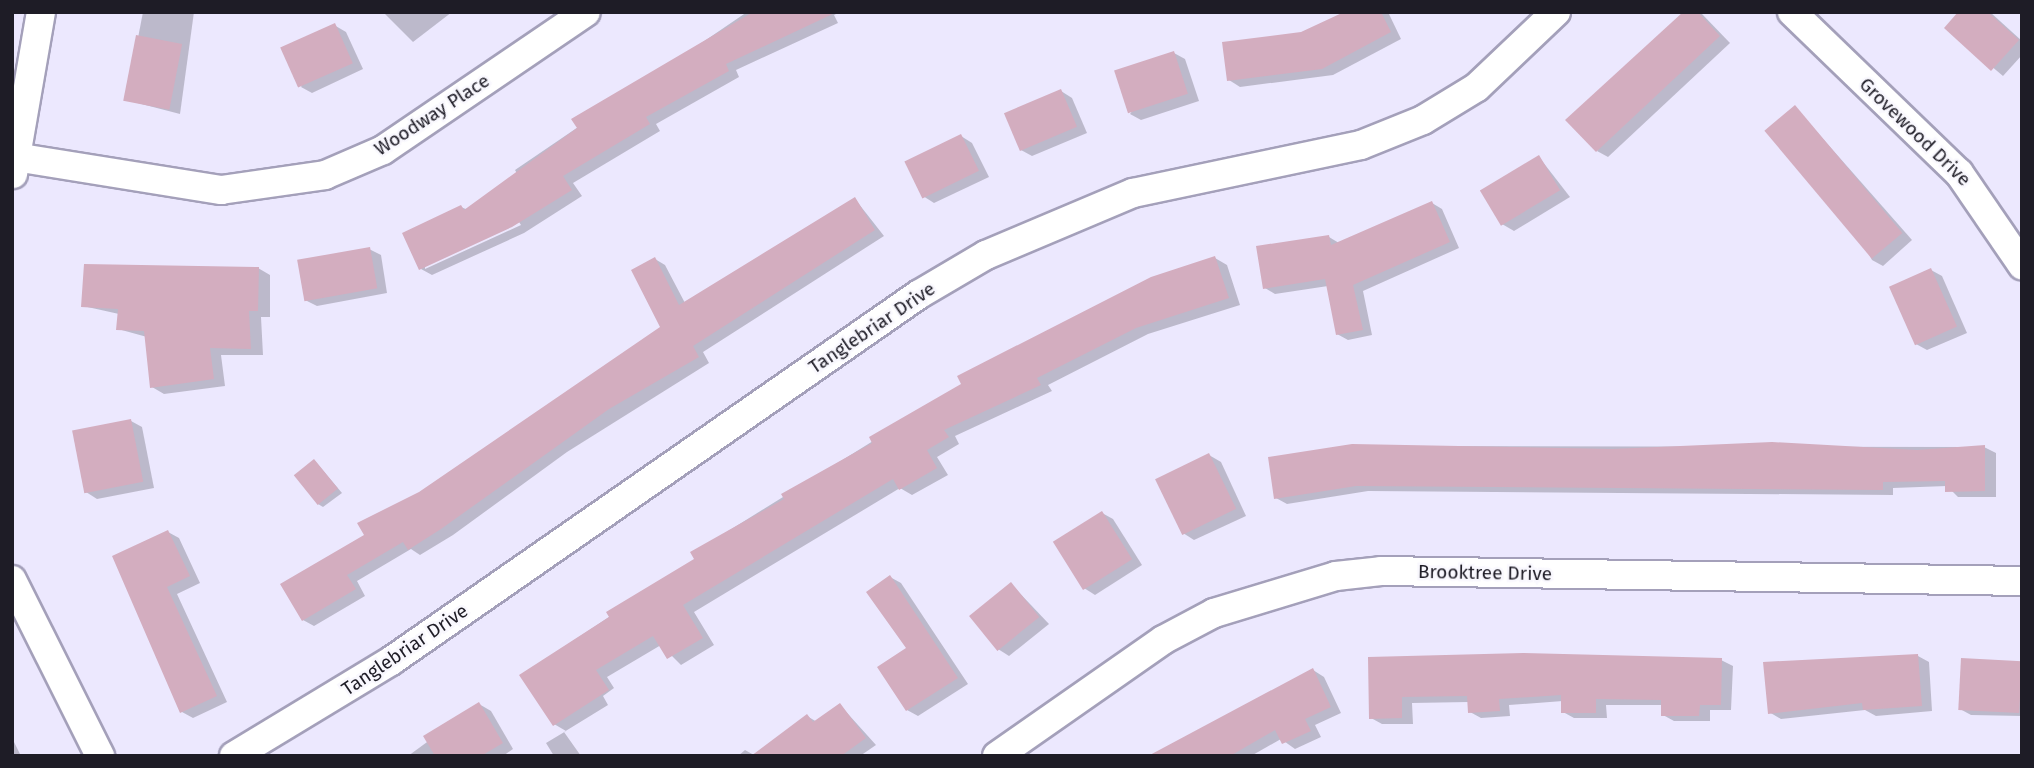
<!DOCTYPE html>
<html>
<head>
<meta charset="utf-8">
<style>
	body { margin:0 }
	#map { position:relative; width:2034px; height:768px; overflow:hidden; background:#ece8fe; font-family:"Fira Sans",sans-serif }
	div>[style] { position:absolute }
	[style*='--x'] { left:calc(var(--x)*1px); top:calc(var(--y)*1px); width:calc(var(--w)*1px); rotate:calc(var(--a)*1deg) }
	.shadow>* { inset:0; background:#0003 }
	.building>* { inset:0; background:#d3adbf; transform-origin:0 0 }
	.roads { filter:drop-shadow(2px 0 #a4a0ba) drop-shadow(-2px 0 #a4a0ba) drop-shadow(0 2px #a4a0ba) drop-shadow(0 -2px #a4a0ba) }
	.street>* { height:28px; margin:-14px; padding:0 14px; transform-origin:14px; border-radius:14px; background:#fff }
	span { translate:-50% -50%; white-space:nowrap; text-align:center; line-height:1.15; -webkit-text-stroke:5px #f9f8fe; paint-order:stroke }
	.street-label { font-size:19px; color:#1e1c26 }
	.frame { position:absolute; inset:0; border:14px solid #1e1c26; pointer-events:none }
</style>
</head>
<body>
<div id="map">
	<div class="shadow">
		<i style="clip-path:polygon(143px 12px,194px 12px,180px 114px,126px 100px)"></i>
		<i style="clip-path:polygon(383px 12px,452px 12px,413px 42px)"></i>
		<i style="clip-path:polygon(evenodd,747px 12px,840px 12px,834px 15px,838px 23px,736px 70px,739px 77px,656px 124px,660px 131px,573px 183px,582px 196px,524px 233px,432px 275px,421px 269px,461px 207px,468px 210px,519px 177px,515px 170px,747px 12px,519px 222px,521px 225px,425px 269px,425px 266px,519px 222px)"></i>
		<i style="clip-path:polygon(1348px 12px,1388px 12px,1401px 39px,1333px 75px,1240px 87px,1229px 80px)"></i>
		<i style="clip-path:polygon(1686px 12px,1702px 14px,1730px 43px,1608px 157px,1597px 151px)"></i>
		<i style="clip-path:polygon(1960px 12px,1990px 12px,2022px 41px,2022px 55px,2003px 76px,1946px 28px)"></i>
		<i style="clip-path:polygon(334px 25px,346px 32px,363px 69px,312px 93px,301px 87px)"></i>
		<i style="clip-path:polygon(1174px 53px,1185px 59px,1199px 101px,1141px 120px,1130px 114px)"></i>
		<i style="clip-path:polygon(1061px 91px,1072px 98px,1087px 133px,1032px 156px,1021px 150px)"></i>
		<i style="clip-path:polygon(1795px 107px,1912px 240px,1883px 266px,1872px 260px)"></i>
		<i style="clip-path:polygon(961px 136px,972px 143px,989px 177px,934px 203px,923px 196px)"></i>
		<i style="clip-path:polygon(1539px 157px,1570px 197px,1514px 231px,1502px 224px)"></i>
		<i style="clip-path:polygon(855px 199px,884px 236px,703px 352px,709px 363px,567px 452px,453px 535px,420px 555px,411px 549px,357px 581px,365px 596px,314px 626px,303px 620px,366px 536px,662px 327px,655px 259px,665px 265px,685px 303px)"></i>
		<i style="clip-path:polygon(1432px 203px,1442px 209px,1459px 248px,1363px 291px,1372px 335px,1348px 340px,1337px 334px,1328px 286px,1275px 294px,1265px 288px,1329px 237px,1339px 243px)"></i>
		<i style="clip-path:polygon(369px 249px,381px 255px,387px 293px,317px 306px,305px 300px)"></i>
		<i style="clip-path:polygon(1215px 258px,1227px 265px,1240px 305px,1148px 334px,1048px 385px,1052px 391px,955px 436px,959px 444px,937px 457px,948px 475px,912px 495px,900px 488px,694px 612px,714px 645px,681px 665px,661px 645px,607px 677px,614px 688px,603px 696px,608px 705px,564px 732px,581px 756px,554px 756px,546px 743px,566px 731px,554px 724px,522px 675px,696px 559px,693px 553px,963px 385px)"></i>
		<i style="clip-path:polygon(258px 268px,270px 275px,270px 317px,261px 317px,263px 355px,221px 355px,225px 386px,164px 394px,152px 387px,147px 337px,118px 329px,119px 314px,83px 306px)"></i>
		<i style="clip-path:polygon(1931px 270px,1942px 276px,1967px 333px,1927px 350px,1916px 344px)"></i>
		<i style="clip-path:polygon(131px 421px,142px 427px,154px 488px,97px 499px,86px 492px)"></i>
		<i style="clip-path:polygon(1352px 446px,1984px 447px,1996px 453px,1996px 497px,1958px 497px,1947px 486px,1893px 488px,1893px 495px,1368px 491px,1287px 504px,1276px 498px)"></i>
		<i style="clip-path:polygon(1209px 455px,1221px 462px,1246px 516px,1194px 540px,1183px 533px)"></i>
		<i style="clip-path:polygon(315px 461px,342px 493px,323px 507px,318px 504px)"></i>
		<i style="clip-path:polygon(1102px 513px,1113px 519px,1142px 565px,1095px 595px,1084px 588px)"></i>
		<i style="clip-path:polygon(168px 532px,179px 538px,200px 583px,177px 594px,227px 702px,193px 718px,182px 712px,115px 557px)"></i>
		<i style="clip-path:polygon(890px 577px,901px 583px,968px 684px,918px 716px,907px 710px,909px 649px)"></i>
		<i style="clip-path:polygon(1011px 584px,1049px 624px,1009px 656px,998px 649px)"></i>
		<i style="clip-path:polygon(1918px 656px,1929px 662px,1932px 711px,1876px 716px,1865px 710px,1781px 719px,1769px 712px,1765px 663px)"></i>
		<i style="clip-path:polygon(1370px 658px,1721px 660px,1733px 666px,1731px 710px,1710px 710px,1710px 721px,1674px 721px,1663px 715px,1663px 705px,1606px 705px,1607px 718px,1574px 718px,1563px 712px,1563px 701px,1509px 705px,1510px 716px,1481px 718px,1470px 712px,1469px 702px,1412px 703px,1413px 724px,1382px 724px,1371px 718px)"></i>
		<i style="clip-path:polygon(2021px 663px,2022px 716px,1971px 715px,1960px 709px)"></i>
		<i style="clip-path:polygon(1313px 670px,1324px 677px,1341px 713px,1315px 725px,1321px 737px,1295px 749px,1281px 739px,1251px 756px,1162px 756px)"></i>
		<i style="clip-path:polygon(479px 704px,491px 711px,513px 749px,503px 756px,408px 756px)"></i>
		<i style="clip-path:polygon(840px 705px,876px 745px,860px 756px,738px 756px,745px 750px,754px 755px,807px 716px,817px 722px)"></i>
		<i style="clip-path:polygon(12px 738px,21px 756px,12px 756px)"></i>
	</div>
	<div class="building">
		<i style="clip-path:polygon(753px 12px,837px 12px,726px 64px,729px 71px,646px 117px,650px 124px,563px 176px,572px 190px,512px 227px,419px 270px,402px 233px,461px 205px,464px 210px,577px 128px,571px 119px)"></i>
		<i style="clip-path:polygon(1344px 12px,1381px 12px,1391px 32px,1322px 69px,1227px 81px,1222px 42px,1301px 32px)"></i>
		<i style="clip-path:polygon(1683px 12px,1698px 12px,1720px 36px,1596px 152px,1565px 120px)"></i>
		<i style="clip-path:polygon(1958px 12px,1988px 12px,2019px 40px,1991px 71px,1944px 28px)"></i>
		<i style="left:335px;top:23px;width:44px;height:60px;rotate:66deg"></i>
		<i style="left:136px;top:35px;width:47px;height:67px;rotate:11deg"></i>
		<i style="left:1174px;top:51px;width:45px;height:63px;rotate:72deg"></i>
		<i style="left:1061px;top:89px;width:41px;height:62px;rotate:67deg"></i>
		<i style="left:1795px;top:105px;width:167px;height:40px;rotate:50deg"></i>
		<i style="left:961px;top:134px;width:41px;height:63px;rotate:64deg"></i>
		<i style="left:1539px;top:155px;width:41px;height:69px;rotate:59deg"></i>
		<i style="clip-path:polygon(855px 197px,875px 230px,693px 346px,699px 357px,609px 409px,441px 529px,408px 550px,403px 542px,347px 575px,356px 589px,302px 621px,280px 584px,364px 535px,357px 523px,419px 492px,660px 327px,631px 270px,655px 257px,679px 305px)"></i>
		<i style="clip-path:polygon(1432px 201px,1450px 242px,1353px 285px,1363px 330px,1336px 335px,1325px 279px,1263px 289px,1256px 246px,1329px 235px,1331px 245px)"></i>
		<i style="left:370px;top:247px;width:42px;height:74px;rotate:80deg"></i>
		<i style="clip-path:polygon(1215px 256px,1229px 298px,1136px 328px,1037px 378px,1041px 385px,944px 430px,949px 437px,927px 450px,937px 468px,899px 490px,893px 479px,683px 605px,703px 638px,667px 659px,653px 636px,596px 670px,609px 690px,553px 726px,519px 675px,609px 617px,606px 612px,694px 559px,690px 552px,784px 499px,781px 494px,872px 443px,869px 437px,961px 384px,957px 376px,1151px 277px)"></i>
		<i style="clip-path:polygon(84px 264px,259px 267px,258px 311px,249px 311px,251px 349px,210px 348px,214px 379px,150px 388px,144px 331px,116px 330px,118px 309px,81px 307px)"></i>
		<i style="left:1931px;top:268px;width:64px;height:46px;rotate:66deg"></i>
		<i style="left:131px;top:419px;width:64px;height:60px;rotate:79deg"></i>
		<i style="clip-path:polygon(1772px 442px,1917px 450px,1985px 445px,1985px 491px,1945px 492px,1945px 481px,1883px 482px,1883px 490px,1356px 486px,1274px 499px,1268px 457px,1352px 444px,1612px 449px)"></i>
		<i style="left:1209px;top:453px;width:62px;height:60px;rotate:64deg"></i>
		<i style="left:314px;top:459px;width:38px;height:26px;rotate:51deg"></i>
		<i style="left:1102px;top:511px;width:57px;height:58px;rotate:58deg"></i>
		<i style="clip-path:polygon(168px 530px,190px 576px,167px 587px,217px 696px,180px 713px,112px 556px)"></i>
		<i style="clip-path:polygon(890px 575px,958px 678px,906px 711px,877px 667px,906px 648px,866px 592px)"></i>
		<i style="left:1011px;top:582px;width:45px;height:54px;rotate:51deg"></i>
		<i style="clip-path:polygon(1523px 653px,1722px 658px,1721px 705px,1700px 705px,1699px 716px,1661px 716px,1661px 700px,1596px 699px,1596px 713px,1561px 713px,1561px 695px,1499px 699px,1500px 711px,1468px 713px,1467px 696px,1402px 697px,1402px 718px,1369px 719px,1368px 657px)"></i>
		<i style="clip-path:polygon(1918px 654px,1922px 706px,1863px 710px,1862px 703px,1768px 714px,1763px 662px)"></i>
		<i style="left:1961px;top:658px;width:61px;height:52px;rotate:3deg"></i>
		<i style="clip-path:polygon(1313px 668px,1331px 707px,1305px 719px,1311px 731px,1282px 744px,1275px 730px,1230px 756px,1148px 756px)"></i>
		<i style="clip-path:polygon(479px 702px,503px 743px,481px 756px,435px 756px,423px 736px)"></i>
		<i style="clip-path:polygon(840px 703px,866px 738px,841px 756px,751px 756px,807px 714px,813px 722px)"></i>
	</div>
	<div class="roads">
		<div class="street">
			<i style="--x:1792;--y:12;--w:232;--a:44"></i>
			<i style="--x:1959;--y:173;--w:112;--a:55.6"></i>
			<i style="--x:15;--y:157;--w:209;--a:9.1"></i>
			<i style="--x:221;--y:190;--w:105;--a:-8.2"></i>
			<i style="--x:325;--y:175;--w:63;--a:-23.3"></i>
			<i style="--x:383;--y:150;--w:245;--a:-34.2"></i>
			<i style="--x:13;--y:174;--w:164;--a:-80.2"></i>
			<i style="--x:12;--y:580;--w:197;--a:63.4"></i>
			<i style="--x:234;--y:756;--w:184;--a:-31.2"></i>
			<i style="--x:391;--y:661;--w:642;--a:-34.78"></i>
			<i style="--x:918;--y:295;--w:79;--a:-30.5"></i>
			<i style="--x:986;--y:255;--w:160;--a:-22.9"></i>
			<i style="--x:1133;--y:193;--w:233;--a:-11.9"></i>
			<i style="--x:1361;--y:145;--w:67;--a:-22"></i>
			<i style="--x:1423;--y:120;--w:63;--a:-31.4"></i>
			<i style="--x:1477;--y:87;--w:109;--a:-43.5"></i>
			<i style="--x:997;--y:756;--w:203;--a:-34.9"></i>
			<i style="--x:1163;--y:640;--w:58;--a:-27.9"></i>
			<i style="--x:1214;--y:613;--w:127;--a:-16.9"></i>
			<i style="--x:1336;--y:576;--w:45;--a:-6.3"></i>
			<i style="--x:1381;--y:571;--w:641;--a:0.89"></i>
		</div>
	</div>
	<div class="street-label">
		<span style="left:432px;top:115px;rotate:-33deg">Woodway Place</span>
		<span style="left:1915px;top:132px;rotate:44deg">Grovewood Drive</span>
		<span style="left:872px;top:328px;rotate:-34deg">Tanglebriar Drive</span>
		<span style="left:1485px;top:573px;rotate:1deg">Brooktree Drive</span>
		<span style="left:405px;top:650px;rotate:-34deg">Tanglebriar Drive</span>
	</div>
	<div class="frame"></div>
</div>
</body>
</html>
